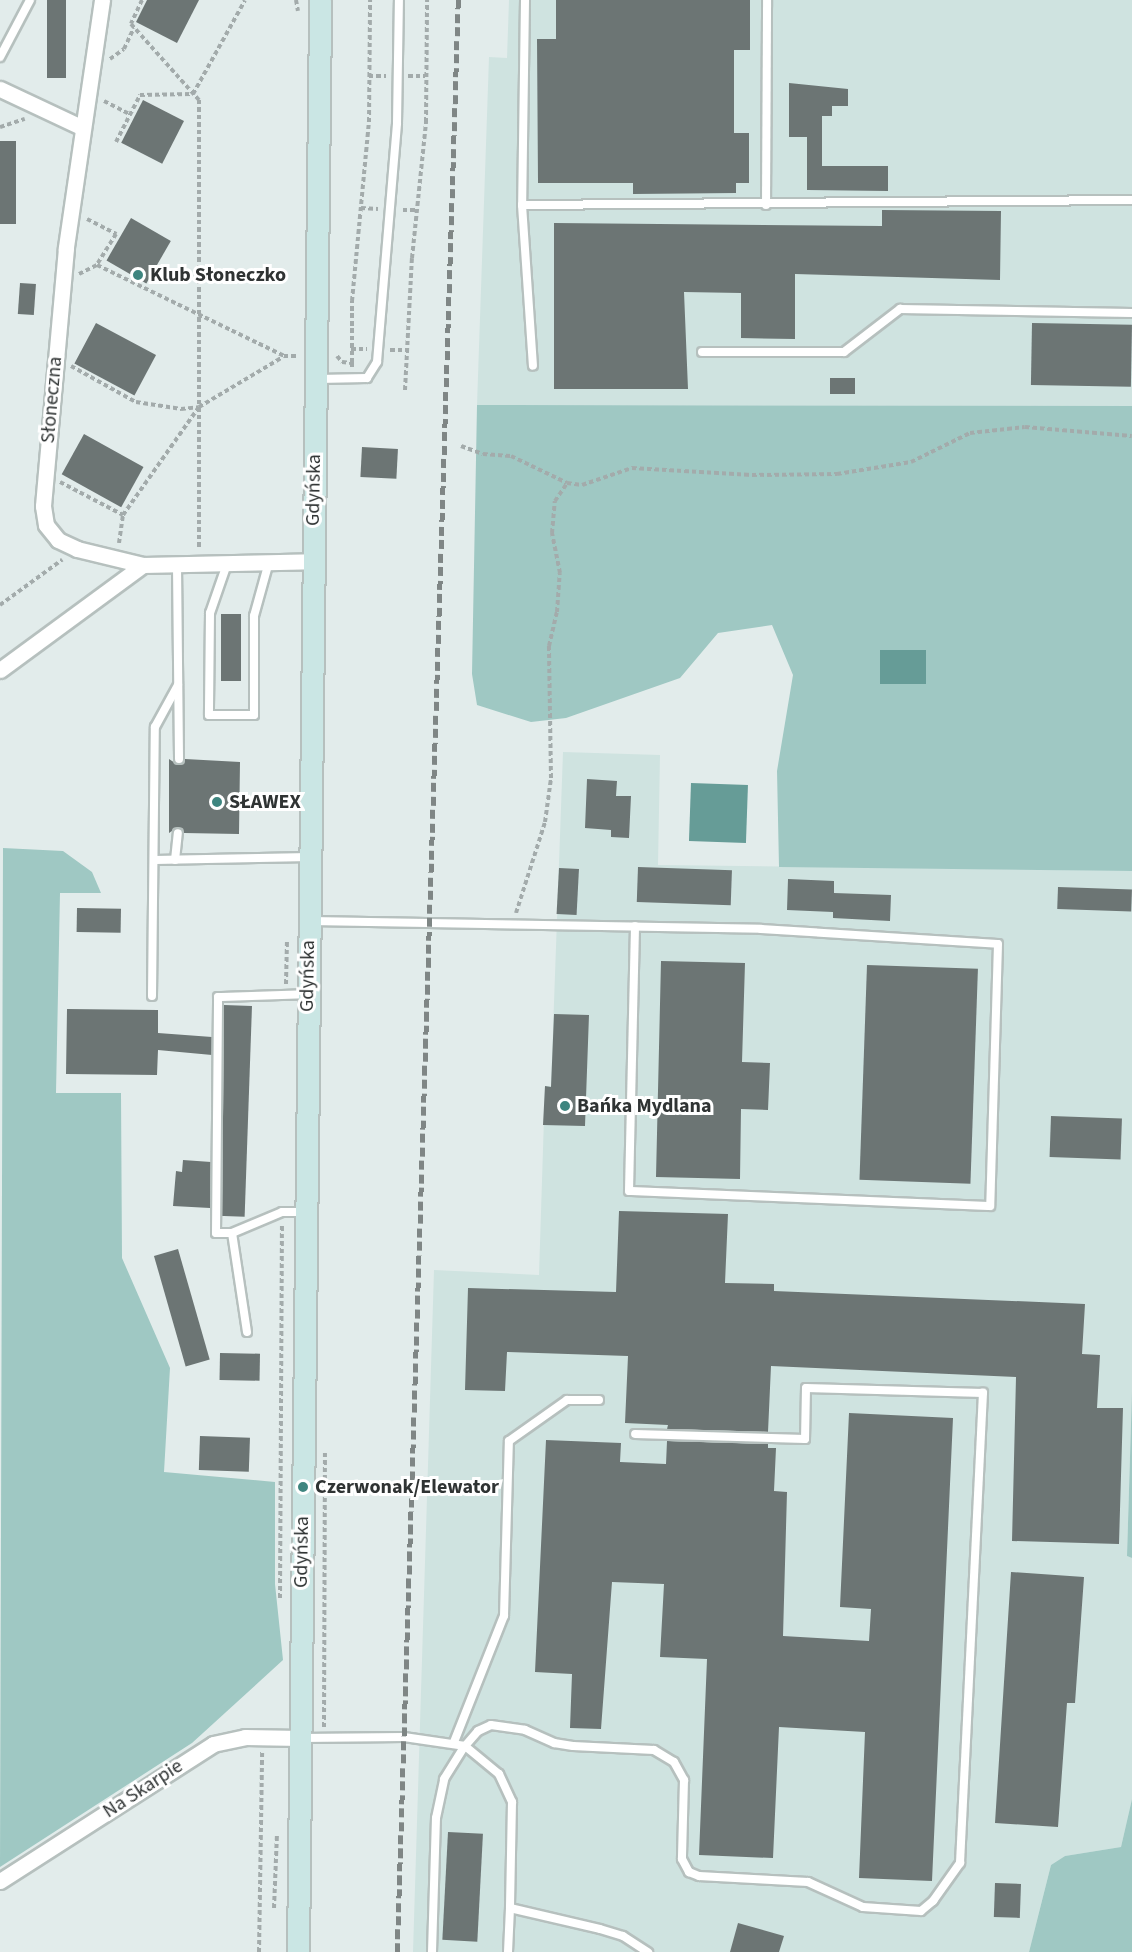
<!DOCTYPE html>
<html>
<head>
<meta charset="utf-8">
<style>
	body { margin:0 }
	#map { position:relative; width:1132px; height:1952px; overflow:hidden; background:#e2eceb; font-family:"Source Sans 3",sans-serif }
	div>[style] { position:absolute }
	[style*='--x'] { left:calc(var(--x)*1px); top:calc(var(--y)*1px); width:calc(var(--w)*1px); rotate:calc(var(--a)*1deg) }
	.built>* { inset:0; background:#cfe3e0 }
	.green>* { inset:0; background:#9fc8c3 }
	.water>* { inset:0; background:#669c97; transform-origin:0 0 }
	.building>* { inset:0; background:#6c7574; transform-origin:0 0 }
	.path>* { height:4px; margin-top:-2px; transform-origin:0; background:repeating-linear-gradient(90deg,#a3abab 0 4.5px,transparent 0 7.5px) }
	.roads { filter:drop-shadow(2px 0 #b6c0be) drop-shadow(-2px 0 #b6c0be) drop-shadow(0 2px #b6c0be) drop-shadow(0 -2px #b6c0be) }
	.lane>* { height:8px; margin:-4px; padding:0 4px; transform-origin:4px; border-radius:4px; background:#fff }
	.street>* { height:15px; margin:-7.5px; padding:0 7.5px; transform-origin:7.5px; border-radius:7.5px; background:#fff }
	.secondary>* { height:21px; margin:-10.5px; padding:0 10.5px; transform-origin:10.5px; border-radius:10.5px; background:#cae6e4 }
	.rail>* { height:4.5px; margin-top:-2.25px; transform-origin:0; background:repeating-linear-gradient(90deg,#7f8685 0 9px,transparent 0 13.5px) }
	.dots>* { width:16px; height:16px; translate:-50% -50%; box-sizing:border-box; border:3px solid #fff; border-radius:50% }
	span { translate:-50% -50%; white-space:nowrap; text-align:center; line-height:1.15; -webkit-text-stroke:6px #fff; paint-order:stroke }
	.poi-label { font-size:20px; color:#2f3333; font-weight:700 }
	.left { translate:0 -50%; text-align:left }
	.street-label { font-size:20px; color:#2f3333 }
</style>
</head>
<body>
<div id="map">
	<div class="built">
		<i style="clip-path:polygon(509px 0,1132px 0,1132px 406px,477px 405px,489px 57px,507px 58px)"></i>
		<i style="clip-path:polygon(563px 752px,660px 755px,658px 865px,1132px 871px,1132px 1391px,1127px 1556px,1132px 1558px,1132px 1799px,1121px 1847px,1065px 1856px,1051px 1865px,1029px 1952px,413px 1952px,434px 1270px,539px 1275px,545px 1086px,551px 1086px)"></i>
	</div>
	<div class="green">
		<i style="clip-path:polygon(477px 405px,1132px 406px,1132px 871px,779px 867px,777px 771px,793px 675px,772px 625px,718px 633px,680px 678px,566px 718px,531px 722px,477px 705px,472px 674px)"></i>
		<i style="clip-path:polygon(3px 848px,63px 851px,92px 872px,101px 893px,60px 893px,56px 1093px,121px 1093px,122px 1258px,170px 1368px,164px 1472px,275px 1482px,275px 1584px,283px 1660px,192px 1743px,0 1867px)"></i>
		<i style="clip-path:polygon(1132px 1391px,1132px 1558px,1127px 1556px)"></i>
		<i style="clip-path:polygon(1132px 1799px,1132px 1952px,1029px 1952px,1051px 1865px,1065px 1856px,1121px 1847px)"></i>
	</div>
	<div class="water">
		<i style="left:926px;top:650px;width:34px;height:46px;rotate:90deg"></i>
		<i style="left:691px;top:783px;width:57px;height:58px;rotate:2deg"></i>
	</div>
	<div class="building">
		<i style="left:47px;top:0;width:19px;height:78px"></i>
		<i style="clip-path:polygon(147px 0,199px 0,177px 43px,136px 22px)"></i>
		<i style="clip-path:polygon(556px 0,750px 0,750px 50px,734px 50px,734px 133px,749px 133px,749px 183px,736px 183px,736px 193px,633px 194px,633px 183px,538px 183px,537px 39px,556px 39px)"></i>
		<i style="clip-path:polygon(789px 83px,848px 89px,848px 106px,832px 106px,832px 116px,822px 116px,822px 166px,888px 166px,888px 191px,807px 190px,807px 137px,789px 137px)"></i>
		<i style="left:143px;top:100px;width:46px;height:48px;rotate:27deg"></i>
		<i style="left:0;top:141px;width:16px;height:83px"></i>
		<i style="clip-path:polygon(882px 210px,1001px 211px,1000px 280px,795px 274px,795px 339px,741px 338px,741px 293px,684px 292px,688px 389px,554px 389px,554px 223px,882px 226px)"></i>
		<i style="left:131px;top:218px;width:46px;height:49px;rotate:30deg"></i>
		<i style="left:20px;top:283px;width:16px;height:31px;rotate:4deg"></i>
		<i style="left:96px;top:323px;width:68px;height:46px;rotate:28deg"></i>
		<i style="left:1032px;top:323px;width:100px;height:62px;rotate:1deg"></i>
		<i style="left:830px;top:378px;width:25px;height:16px"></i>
		<i style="left:84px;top:434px;width:68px;height:46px;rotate:29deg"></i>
		<i style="left:362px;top:447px;width:36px;height:30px;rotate:3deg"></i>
		<i style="left:221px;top:614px;width:20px;height:67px"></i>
		<i style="clip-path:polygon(169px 759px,178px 765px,185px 759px,240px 762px,239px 834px,184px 833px,178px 827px,169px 833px)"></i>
		<i style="clip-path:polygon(587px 779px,617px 781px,616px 796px,631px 796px,629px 838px,611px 837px,611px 830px,585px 828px)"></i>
		<i style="left:638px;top:867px;width:94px;height:35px;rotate:2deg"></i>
		<i style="left:559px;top:868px;width:20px;height:46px;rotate:3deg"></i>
		<i style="clip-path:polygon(788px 879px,834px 881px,834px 893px,891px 895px,890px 921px,833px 918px,833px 912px,787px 910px)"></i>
		<i style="left:1058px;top:887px;width:74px;height:22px;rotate:2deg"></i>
		<i style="left:77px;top:908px;width:44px;height:24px;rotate:1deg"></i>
		<i style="clip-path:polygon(661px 961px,745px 963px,742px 1062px,770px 1063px,768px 1110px,741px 1109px,740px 1179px,656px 1177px)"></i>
		<i style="left:867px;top:965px;width:111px;height:215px;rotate:2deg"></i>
		<i style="left:224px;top:1005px;width:28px;height:211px;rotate:2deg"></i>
		<i style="clip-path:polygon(67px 1009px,158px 1010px,158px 1033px,212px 1037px,212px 1055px,158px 1050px,157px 1075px,66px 1074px)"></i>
		<i style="clip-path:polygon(554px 1014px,589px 1015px,585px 1126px,543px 1125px,545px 1086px,551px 1087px)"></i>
		<i style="left:1051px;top:1116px;width:71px;height:41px;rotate:2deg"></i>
		<i style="clip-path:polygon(183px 1160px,211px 1162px,210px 1208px,173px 1206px,176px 1171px,182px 1172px)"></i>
		<i style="clip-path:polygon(619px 1211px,728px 1214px,725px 1283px,774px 1284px,774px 1291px,1085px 1304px,1082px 1354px,1100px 1355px,1097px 1408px,1123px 1408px,1119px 1544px,1012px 1541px,1016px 1377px,771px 1366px,768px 1432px,667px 1429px,668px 1425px,625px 1423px,628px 1356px,507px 1352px,505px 1391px,465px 1390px,468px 1288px,616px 1292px)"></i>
		<i style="left:178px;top:1249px;width:115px;height:25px;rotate:74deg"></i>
		<i style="left:220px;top:1353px;width:40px;height:27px;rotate:1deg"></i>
		<i style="clip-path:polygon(849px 1413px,953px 1418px,932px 1881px,859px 1878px,865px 1732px,779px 1727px,773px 1858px,699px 1855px,707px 1659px,660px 1657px,664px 1584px,612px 1582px,601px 1729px,570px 1728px,572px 1674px,535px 1672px,546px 1440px,621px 1443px,620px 1462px,666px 1464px,667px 1441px,768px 1444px,768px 1448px,776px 1448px,774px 1491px,787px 1492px,783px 1636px,869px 1641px,871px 1609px,840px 1607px)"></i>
		<i style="left:200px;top:1436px;width:50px;height:34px;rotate:2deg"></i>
		<i style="clip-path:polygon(1011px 1572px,1084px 1577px,1075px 1703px,1067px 1703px,1058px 1827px,995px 1823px)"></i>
		<i style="left:448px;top:1832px;width:35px;height:108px;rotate:3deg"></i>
		<i style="left:995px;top:1883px;width:26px;height:34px;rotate:2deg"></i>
		<i style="clip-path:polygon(738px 1923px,784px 1936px,779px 1952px,730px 1952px)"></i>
	</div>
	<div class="path">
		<i style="--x:142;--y:0;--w:26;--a:115"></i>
		<i style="--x:131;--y:24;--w:102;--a:48.2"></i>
		<i style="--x:199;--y:100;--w:447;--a:90"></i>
		<i style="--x:296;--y:0;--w:11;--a:80"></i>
		<i style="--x:110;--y:59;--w:17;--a:-36"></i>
		<i style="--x:124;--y:49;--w:23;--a:-65"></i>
		<i style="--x:369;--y:76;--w:17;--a:0"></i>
		<i style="--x:408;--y:76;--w:17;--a:0"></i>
		<i style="--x:193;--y:94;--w:107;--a:-61"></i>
		<i style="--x:104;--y:101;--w:29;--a:27"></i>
		<i style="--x:0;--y:127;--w:26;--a:-18"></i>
		<i style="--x:116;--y:142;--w:53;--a:-62.9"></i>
		<i style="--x:140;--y:95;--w:52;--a:-1.1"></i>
		<i style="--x:361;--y:208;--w:17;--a:3"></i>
		<i style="--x:403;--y:210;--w:14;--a:0"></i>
		<i style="--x:87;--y:219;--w:33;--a:27"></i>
		<i style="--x:116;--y:234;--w:36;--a:122"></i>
		<i style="--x:79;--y:274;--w:20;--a:-27"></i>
		<i style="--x:97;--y:265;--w:208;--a:25.9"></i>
		<i style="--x:284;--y:356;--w:13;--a:0"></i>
		<i style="--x:351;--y:349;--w:16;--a:0"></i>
		<i style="--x:390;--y:350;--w:17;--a:0"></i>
		<i style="--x:337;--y:356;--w:8;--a:50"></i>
		<i style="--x:342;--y:362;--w:10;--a:6"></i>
		<i style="--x:352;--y:363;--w:5;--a:90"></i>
		<i style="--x:352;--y:363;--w:62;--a:-90"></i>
		<i style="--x:352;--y:301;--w:180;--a:-84.6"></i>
		<i style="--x:369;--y:122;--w:122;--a:-89.5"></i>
		<i style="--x:71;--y:366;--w:74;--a:29"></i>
		<i style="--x:136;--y:402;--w:46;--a:8.8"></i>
		<i style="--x:181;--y:409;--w:18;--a:-6"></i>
		<i style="--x:199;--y:407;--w:98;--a:-30.8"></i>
		<i style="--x:405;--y:390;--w:132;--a:-87"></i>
		<i style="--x:412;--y:258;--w:137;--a:-84.1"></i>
		<i style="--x:426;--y:122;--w:122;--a:-89.5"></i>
		<i style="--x:461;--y:446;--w:23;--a:20"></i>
		<i style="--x:483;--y:454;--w:28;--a:4"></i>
		<i style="--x:511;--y:456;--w:62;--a:25.7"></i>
		<i style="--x:567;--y:483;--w:15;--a:8"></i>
		<i style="--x:582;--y:485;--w:53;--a:-18.8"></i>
		<i style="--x:632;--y:468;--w:120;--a:3.3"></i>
		<i style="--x:752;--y:475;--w:85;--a:-0.7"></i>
		<i style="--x:837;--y:474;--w:75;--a:-9.2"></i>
		<i style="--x:911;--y:462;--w:66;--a:-26.2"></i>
		<i style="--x:970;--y:433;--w:55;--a:-6.2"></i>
		<i style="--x:1025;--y:427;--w:107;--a:4.8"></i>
		<i style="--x:60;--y:482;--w:71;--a:27.6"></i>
		<i style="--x:119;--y:543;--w:28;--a:-82"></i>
		<i style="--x:123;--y:515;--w:132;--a:-54.9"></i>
		<i style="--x:0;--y:605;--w:77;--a:-36"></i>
		<i style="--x:516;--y:913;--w:96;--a:-72.3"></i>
		<i style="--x:545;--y:822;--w:44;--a:-82.2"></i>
		<i style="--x:551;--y:778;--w:132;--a:-90.9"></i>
		<i style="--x:549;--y:646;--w:35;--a:-77"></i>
		<i style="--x:557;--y:612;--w:39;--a:-86"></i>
		<i style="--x:560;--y:573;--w:41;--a:-101.3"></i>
		<i style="--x:552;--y:533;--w:32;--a:-85"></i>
		<i style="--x:555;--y:501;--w:22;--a:-56"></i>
		<i style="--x:286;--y:984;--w:43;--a:-88.7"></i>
		<i style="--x:280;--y:1598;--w:373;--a:-89.7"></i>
		<i style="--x:324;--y:1727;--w:274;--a:-89.8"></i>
		<i style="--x:274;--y:1908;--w:75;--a:-87.7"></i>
		<i style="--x:259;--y:1952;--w:200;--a:-89.1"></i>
	</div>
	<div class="roads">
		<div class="lane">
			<i style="--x:525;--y:0;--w:205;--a:90.8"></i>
			<i style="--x:522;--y:205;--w:161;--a:86.1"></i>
			<i style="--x:0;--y:57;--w:64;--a:-62.2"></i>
			<i style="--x:522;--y:205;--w:610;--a:-0.47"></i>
			<i style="--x:766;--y:205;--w:205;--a:-89.7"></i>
			<i style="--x:702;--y:352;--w:142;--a:0"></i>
			<i style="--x:844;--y:352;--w:71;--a:-37.5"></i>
			<i style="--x:900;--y:309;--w:232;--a:1"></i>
			<i style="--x:318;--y:379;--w:49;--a:-1.2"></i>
			<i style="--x:367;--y:378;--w:19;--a:-58"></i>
			<i style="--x:377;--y:362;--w:240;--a:-85.2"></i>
			<i style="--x:397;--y:123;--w:123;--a:-89.1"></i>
			<i style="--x:227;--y:564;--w:52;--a:109.1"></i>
			<i style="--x:210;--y:613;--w:102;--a:90.6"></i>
			<i style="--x:209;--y:715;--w:45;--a:0"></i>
			<i style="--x:254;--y:715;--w:99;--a:-90"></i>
			<i style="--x:254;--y:616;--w:56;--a:-74.5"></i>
			<i style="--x:177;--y:566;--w:193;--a:89.4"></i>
			<i style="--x:155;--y:860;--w:155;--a:-1.1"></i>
			<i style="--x:175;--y:860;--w:27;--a:-84"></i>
			<i style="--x:311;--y:921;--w:450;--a:1"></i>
			<i style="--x:761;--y:929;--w:237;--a:3.6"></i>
			<i style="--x:998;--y:944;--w:262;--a:91.7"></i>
			<i style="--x:990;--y:1206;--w:361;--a:-177.6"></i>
			<i style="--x:629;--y:1191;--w:265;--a:-88.7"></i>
			<i style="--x:152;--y:996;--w:269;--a:-89.4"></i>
			<i style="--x:155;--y:727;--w:48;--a:-61.3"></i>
			<i style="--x:232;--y:1233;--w:16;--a:180"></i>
			<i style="--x:216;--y:1233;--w:236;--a:-89.5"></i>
			<i style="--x:218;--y:997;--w:90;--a:-1.9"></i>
			<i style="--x:247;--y:1332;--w:100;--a:-98.6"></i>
			<i style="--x:232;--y:1233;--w:54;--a:-22.8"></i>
			<i style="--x:282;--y:1212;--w:21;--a:0"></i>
			<i style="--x:301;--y:1738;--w:103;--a:-0.6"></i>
			<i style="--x:404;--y:1737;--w:62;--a:8.4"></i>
			<i style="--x:465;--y:1746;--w:44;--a:39.5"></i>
			<i style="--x:499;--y:1774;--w:31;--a:65"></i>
			<i style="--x:512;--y:1802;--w:106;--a:91.1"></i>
			<i style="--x:510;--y:1908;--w:92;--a:13.1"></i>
			<i style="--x:600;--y:1929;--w:24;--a:17"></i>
			<i style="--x:623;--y:1936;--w:30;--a:33"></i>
			<i style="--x:454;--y:1742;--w:136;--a:-68.4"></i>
			<i style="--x:504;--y:1616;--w:175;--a:-88.4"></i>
			<i style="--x:509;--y:1441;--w:71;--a:-35.3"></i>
			<i style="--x:567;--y:1400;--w:32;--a:0"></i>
			<i style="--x:432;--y:1952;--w:134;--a:-88.3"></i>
			<i style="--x:436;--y:1818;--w:40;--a:-78"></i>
			<i style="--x:444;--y:1779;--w:39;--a:-58"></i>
			<i style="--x:465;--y:1746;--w:20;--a:-49"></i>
			<i style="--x:478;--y:1731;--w:14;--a:-25"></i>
			<i style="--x:491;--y:1725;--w:34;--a:8"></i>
			<i style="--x:525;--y:1730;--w:32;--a:24"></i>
			<i style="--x:554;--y:1743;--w:19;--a:9"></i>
			<i style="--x:573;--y:1746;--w:81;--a:2.8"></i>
			<i style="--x:654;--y:1750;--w:23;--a:31"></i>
			<i style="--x:674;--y:1762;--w:21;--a:61"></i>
			<i style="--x:684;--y:1780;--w:79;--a:91.5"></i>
			<i style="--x:682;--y:1859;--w:15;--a:62"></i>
			<i style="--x:689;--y:1872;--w:11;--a:22"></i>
			<i style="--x:699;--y:1876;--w:109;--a:3.2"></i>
			<i style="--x:808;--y:1882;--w:60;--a:24.4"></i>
			<i style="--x:863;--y:1907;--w:58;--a:3.9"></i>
			<i style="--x:921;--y:1911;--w:16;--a:-40"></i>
			<i style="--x:933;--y:1901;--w:47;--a:-54.6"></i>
			<i style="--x:960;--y:1863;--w:471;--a:-87.2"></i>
			<i style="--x:983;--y:1393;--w:177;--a:-178.4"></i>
			<i style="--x:806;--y:1388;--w:51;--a:91.1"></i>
			<i style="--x:805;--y:1439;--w:170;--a:-178.3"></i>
			<i style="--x:508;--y:1952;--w:44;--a:-87.4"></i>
		</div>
		<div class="street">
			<i style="--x:102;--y:0;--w:251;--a:98.3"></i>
			<i style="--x:66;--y:248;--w:259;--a:95.1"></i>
			<i style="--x:43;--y:506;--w:19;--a:81"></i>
			<i style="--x:46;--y:525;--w:19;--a:51"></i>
			<i style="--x:58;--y:540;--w:21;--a:25"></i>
			<i style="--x:77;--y:549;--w:68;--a:13.6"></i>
			<i style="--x:143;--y:565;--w:170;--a:-1.3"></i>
			<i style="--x:0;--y:89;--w:89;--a:25.1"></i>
			<i style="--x:0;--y:670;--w:177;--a:-36.3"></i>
			<i style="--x:0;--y:1881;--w:253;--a:-32.7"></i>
			<i style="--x:213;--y:1744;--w:33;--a:-12"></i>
			<i style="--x:245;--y:1737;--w:55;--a:1"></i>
		</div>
		<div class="secondary">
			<i style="--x:298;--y:1952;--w:1952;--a:-89.35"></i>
		</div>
	</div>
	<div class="rail">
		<i style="--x:397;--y:1952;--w:1953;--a:-88.21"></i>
	</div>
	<div class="dots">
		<i style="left:138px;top:275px;background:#3e857f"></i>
		<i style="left:217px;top:802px;background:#3e857f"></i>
		<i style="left:565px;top:1106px;background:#3e857f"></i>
		<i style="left:303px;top:1487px;background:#3e857f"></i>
	</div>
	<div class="poi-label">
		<span class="left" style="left:150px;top:275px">Klub Słoneczko</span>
		<span class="left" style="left:229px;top:802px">SŁAWEX</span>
		<span class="left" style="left:577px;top:1106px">Bańka Mydlana</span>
		<span class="left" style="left:315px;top:1487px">Czerwonak/Elewator</span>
	</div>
	<div class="street-label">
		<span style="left:52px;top:400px;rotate:-85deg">Słoneczna</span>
		<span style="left:314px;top:490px;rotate:-89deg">Gdyńska</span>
		<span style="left:308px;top:976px;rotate:-89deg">Gdyńska</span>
		<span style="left:302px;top:1552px;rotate:-89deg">Gdyńska</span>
		<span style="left:143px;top:1789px;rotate:-33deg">Na Skarpie</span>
	</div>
</div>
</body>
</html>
